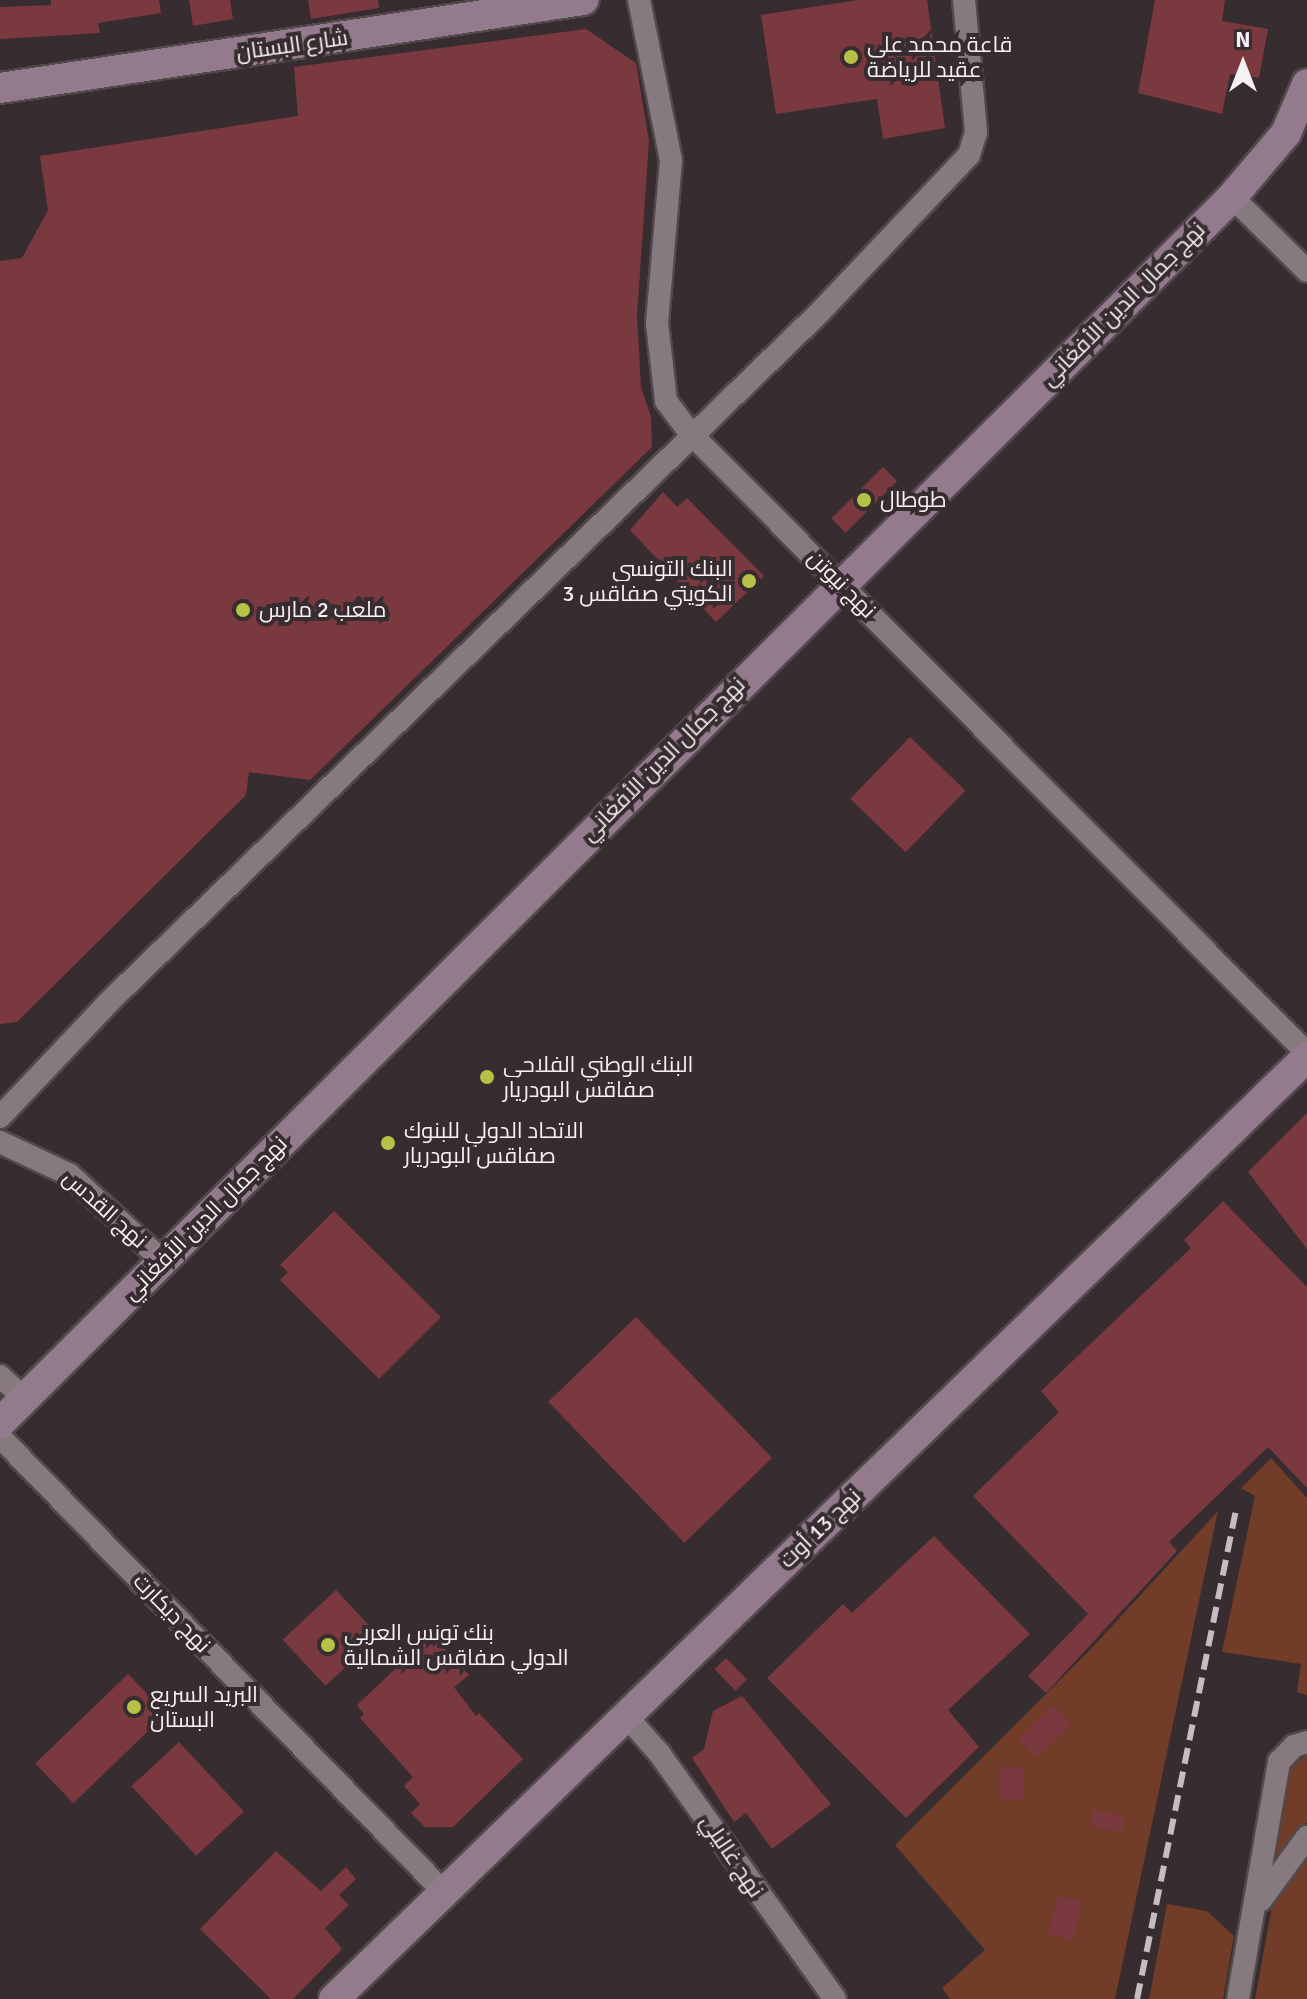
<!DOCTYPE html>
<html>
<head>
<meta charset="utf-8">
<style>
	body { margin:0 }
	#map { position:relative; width:1307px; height:1999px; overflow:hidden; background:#372c30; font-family:Signika,Cairo,sans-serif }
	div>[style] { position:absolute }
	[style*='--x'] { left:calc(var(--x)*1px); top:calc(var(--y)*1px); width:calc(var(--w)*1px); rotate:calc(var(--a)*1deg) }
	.green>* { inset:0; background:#713c28 }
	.building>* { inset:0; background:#7a393f; transform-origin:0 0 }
	.roads { filter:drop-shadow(2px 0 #52494d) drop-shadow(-2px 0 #52494d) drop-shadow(0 2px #52494d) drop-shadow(0 -2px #52494d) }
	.minor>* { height:22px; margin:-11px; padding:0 11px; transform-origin:11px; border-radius:11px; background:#877a7f }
	.secondary>* { height:30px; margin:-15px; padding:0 15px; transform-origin:15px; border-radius:15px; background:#937a8d }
	.rail>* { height:6px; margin-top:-3px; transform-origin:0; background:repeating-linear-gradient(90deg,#c5bdbf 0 16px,transparent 0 24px) }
	.dots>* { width:22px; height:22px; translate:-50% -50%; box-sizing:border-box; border:4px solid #372c30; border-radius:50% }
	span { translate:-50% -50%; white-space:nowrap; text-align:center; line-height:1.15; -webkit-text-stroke:8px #372c30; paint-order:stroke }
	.poi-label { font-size:22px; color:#f8f1f3 }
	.left { translate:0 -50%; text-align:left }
	.right { translate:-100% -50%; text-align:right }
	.street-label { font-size:22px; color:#f8f1f3 }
	.north { position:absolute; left:1203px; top:24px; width:80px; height:80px; -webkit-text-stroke:6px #372c30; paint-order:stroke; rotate:0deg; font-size:22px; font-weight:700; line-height:32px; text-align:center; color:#f8f1f3 }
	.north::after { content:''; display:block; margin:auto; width:28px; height:36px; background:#f8f1f3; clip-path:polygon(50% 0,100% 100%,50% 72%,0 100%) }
</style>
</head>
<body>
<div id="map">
	<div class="green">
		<i style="clip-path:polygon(1271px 1458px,1307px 1498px,1307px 1695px,1297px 1692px,1301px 1664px,1222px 1652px,1255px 1496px,1241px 1488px)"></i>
		<i style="clip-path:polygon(1218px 1511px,1115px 1999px,950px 1999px,942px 1988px,985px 1950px,895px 1845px,1088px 1652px)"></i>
		<i style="clip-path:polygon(1307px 1755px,1307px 1822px,1273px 1859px,1288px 1769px)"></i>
		<i style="clip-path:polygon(1307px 1857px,1307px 1999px,1255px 1999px,1272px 1906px,1279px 1888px)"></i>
		<i style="clip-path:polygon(1167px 1904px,1207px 1911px,1234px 1936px,1223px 1999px,1149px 1999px)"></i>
	</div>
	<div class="building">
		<i style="clip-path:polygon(51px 0,159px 0,161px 13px,98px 23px,100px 33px,0 39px,0 7px,51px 5px)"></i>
		<i style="clip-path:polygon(189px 0,230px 0,233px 19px,193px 26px)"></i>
		<i style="clip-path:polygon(308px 0,378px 0,379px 8px,311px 19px)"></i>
		<i style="clip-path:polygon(858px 0,927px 0,945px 128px,883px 139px,877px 99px,776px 114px,761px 15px)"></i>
		<i style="clip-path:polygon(1155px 0,1225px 0,1222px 21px,1268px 29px,1259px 78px,1230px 74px,1222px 114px,1138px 93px)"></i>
		<i style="clip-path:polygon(586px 29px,636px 63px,649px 141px,637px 316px,641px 387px,651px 417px,652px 447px,310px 780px,249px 772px,246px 795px,17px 1022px,0 1024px,0 261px,22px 258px,48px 210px,40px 156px,298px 116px,294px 67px)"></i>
		<i style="left:883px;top:467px;width:20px;height:73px;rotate:45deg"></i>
		<i style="clip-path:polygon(663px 492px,677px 507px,687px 498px,764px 576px,716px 622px,630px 530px)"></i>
		<i style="left:910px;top:737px;width:77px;height:86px;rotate:44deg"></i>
		<i style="clip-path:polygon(1307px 1113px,1307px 1249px,1248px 1172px)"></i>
		<i style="clip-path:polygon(1223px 1201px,1307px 1287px,1307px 1488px,1268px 1447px,1169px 1542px,1177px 1551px,1046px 1693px,1028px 1676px,1088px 1614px,973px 1496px,1059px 1412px,1041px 1391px,1191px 1248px,1184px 1240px)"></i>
		<i style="clip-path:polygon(334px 1211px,441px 1317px,379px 1379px,280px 1280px,288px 1272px,280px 1265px)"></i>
		<i style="left:636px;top:1317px;width:196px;height:122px;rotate:46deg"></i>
		<i style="clip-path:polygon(934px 1536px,1030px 1634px,948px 1710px,979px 1747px,906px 1818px,767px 1678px,843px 1604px,852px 1613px)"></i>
		<i style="left:336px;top:1590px;width:63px;height:73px;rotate:47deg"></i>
		<i style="clip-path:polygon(432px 1634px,469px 1675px,454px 1687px,476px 1716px,479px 1713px,523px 1759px,453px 1827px,425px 1827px,411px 1813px,420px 1804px,404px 1786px,413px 1777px,360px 1718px,364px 1714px,357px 1705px)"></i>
		<i style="left:726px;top:1658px;width:30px;height:16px;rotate:46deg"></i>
		<i style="left:128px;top:1674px;width:55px;height:129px;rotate:46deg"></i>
		<i style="clip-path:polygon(742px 1696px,831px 1804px,772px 1849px,746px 1813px,734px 1822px,692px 1758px,704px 1749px,713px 1711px)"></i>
		<i style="left:1054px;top:1705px;width:26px;height:49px;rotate:47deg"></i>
		<i style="left:179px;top:1742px;width:95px;height:65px;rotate:47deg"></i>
		<i style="left:1000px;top:1767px;width:24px;height:33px"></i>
		<i style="left:1093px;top:1810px;width:32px;height:16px;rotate:11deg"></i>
		<i style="clip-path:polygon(276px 1851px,321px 1891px,346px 1867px,356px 1879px,339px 1895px,349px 1905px,325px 1928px,342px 1949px,293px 1999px,271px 1999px,200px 1929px)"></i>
		<i style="left:1057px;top:1896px;width:26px;height:39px;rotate:13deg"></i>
	</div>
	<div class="roads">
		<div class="minor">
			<i style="--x:639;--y:0;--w:163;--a:78.7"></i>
			<i style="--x:671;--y:160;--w:164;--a:94.9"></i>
			<i style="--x:657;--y:323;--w:79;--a:83.4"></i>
			<i style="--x:666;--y:401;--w:40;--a:53"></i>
			<i style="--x:690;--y:433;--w:875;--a:45.14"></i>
			<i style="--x:1232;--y:197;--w:105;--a:44.6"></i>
			<i style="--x:0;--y:1117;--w:160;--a:-46.5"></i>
			<i style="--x:110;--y:1001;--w:988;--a:-44.14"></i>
			<i style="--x:819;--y:313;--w:218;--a:-46.5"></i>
			<i style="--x:969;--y:155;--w:24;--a:-73"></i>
			<i style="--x:976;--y:132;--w:133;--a:-95.2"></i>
			<i style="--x:0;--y:1142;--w:77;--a:25.2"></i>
			<i style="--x:70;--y:1175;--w:127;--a:42.8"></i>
			<i style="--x:0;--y:1376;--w:33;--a:43"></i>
			<i style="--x:0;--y:1437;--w:636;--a:45.7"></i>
			<i style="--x:626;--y:1716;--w:50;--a:48.3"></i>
			<i style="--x:659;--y:1753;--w:302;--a:54.4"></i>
			<i style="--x:1261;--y:1900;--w:78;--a:-53.9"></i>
			<i style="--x:1238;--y:1999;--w:241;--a:-80.2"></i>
			<i style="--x:1279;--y:1762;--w:22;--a:-47"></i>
			<i style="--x:1294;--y:1746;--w:14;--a:-17"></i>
		</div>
		<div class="secondary">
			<i style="--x:0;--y:88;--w:590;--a:-8.58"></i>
			<i style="--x:0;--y:1423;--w:1738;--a:-44.86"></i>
			<i style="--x:1232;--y:197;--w:84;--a:-49.8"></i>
			<i style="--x:1286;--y:133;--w:53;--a:-66.8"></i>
			<i style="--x:334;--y:1999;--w:1354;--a:-44.07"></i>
		</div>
	</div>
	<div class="rail">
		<i style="--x:1137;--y:1999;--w:504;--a:-78.56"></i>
	</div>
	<div class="dots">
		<i style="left:851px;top:57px;background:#b7c148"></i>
		<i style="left:864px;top:500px;background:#b7c148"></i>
		<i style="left:749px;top:581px;background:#b7c148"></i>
		<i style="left:243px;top:610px;background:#b7c148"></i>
		<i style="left:487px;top:1077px;background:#b7c148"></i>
		<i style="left:388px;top:1143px;background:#b7c148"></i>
		<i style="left:328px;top:1645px;background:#b7c148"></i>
		<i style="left:134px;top:1707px;background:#b7c148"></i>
	</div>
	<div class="poi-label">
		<span class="left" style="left:867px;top:57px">قاعة محمد علي<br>عقيد للرياضة</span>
		<span class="left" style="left:880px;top:500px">طوطال</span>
		<span class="right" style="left:733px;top:581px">البنك التونسي<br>الكويتي صفاقس 3</span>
		<span class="left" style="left:259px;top:610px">ملعب 2 مارس</span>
		<span class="left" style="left:503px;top:1077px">البنك الوطني الفلاحي<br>صفاقس البودريار</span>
		<span class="left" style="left:404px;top:1143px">الاتحاد الدولي للبنوك<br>صفاقس البودريار</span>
		<span class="left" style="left:344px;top:1645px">بنك تونس العربي<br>الدولي صفاقس الشمالية</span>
		<span class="left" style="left:150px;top:1707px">البريد السريع<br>البستان</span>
	</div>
	<div class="street-label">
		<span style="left:292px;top:45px;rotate:-8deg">شارع البستان</span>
		<span style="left:1123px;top:304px;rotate:-45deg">نهج جمال الدين الأفغاني</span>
		<span style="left:842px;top:584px;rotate:45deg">نهج نيوتن</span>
		<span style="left:663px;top:759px;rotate:-45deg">نهج جمال الدين الأفغاني</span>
		<span style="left:105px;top:1209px;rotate:42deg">نهج القدس</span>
		<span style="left:205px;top:1218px;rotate:-45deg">نهج جمال الدين الأفغاني</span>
		<span style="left:820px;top:1528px;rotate:-44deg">نهج 13 أوت</span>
		<span style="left:172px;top:1613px;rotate:46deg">نهج ديكارت</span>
		<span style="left:732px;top:1856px;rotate:56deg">نهج غاليلي</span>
	</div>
	<div class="north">N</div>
</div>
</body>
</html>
